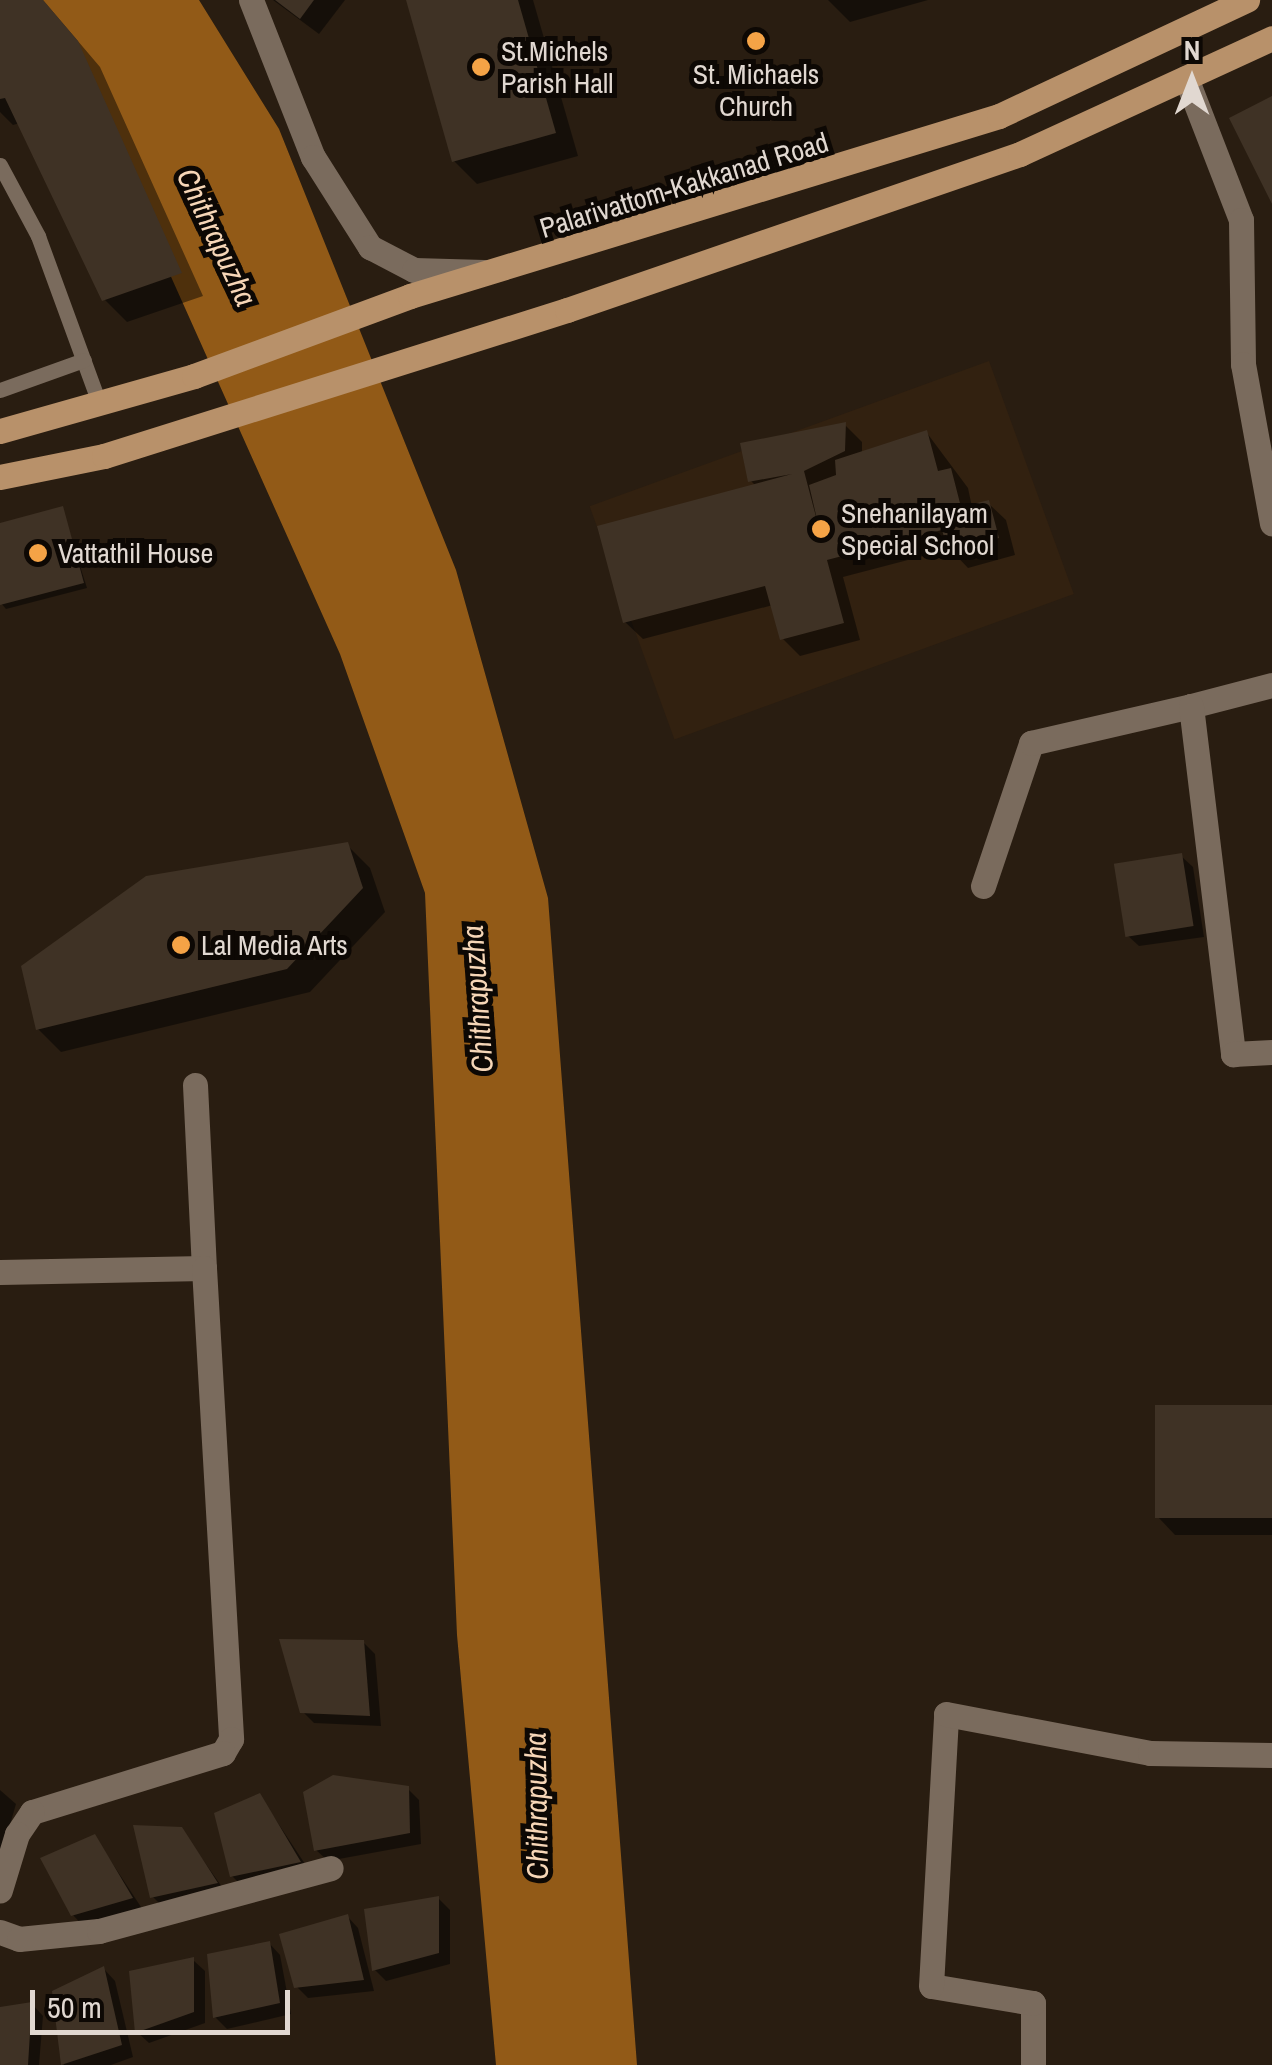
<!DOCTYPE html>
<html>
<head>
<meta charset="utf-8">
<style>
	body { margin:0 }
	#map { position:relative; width:1272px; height:2065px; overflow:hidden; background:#291d11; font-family:"Archivo Narrow",sans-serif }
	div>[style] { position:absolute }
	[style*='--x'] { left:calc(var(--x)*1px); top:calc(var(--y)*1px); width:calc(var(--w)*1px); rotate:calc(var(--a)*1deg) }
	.built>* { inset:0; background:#322110; transform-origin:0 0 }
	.water>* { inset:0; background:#925a17 }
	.shadow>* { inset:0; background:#0007 }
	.building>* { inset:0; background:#3f3225; transform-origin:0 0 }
	.lane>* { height:15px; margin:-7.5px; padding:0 7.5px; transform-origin:7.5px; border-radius:7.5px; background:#7a6b5d }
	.street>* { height:25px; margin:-12.5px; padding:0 12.5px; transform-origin:12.5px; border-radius:12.5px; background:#7a6b5d }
	.primary>* { height:25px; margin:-12.5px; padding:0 12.5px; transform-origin:12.5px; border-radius:12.5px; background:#b8916a }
	.dots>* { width:28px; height:28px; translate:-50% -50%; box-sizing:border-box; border:5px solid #0d0804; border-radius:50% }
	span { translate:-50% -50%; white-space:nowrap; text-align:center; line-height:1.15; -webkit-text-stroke:10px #0d0804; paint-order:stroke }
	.poi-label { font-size:28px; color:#e1d8d1 }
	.left { translate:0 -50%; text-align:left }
	.street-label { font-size:28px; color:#e1d8d1 }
	.water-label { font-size:30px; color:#f6d6b7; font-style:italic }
	.north { position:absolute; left:1142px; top:30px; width:100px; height:100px; -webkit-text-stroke:8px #0d0804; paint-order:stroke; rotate:0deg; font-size:28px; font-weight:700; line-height:40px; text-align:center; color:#e1d8d1 }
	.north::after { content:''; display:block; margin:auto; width:35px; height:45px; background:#e1d8d1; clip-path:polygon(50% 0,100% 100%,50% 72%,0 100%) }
	.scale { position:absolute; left:30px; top:1990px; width:260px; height:45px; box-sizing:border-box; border:5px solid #e1d8d1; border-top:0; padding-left:12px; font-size:30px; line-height:35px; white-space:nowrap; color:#e1d8d1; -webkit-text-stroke:8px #0d0804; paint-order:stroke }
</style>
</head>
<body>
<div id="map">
	<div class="built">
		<i style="left:989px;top:361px;width:248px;height:425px;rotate:70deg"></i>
	</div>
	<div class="water">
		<i style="clip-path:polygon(35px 0,199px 0,279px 129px,456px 570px,548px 898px,637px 2065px,496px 2065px,457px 1635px,425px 893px,340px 654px,99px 116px)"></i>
	</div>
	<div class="shadow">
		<i style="clip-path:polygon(0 0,43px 0,100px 67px,203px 296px,127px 322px,104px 299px,20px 123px,13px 125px,0 112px)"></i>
		<i style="clip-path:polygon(273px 0,345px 0,319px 34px)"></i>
		<i style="clip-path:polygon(409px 0,533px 0,578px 156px,477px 184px,454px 161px)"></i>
		<i style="clip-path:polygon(828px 0,928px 0,850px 22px)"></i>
		<i style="clip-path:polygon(845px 425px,862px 442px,862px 454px,927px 433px,968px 488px,972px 507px,988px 503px,1006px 520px,1015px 555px,968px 568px,950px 549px,843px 577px,860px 640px,800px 656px,782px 638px,773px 605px,643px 639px,625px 622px,756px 486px,751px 481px)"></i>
		<i style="clip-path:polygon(62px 509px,87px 588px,6px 609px,0 602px,0 526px)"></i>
		<i style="clip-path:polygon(347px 845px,370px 868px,385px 912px,310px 992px,61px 1052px,38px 1029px)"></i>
		<i style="clip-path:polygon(1181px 856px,1193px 867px,1204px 937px,1139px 946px,1127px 935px)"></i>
		<i style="clip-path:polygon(1272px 1408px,1272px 1535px,1175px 1535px,1158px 1517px)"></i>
		<i style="clip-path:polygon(363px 1642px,375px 1654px,381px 1726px,314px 1723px,303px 1712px)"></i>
		<i style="clip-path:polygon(407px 1788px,419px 1800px,421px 1844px,328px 1861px,316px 1850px)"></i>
		<i style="clip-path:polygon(0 1790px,16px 1804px,0 1859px)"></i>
		<i style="clip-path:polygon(260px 1796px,311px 1873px,243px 1887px,232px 1876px)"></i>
		<i style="clip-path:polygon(181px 1829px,227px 1894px,164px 1908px,153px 1897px)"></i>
		<i style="clip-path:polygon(95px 1837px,143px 1910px,84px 1927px,73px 1915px)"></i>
		<i style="clip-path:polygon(439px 1899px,450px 1910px,450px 1964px,386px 1981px,375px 1970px)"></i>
		<i style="clip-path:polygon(347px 1916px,358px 1928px,374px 1991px,308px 1998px,296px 1986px)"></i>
		<i style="clip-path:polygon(269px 1943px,280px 1955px,291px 2014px,227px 2029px,215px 2017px)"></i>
		<i style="clip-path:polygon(193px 1960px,205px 1971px,205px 2023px,149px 2043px,137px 2032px)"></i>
		<i style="clip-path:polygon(104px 1969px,115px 1981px,133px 2057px,111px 2065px,64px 2065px,55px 1992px)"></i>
		<i style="clip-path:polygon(32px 2004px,43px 2016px,39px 2065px,0 2065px,0 2010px)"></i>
	</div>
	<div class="building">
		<i style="clip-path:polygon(0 0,43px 0,78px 41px,182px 273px,102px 301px,5px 98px,0 99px)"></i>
		<i style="clip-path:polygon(275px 0,314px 0,300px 19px)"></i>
		<i style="clip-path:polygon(406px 0,518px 0,556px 133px,452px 162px)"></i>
		<i style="clip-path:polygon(1272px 96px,1272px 204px,1229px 118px)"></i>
		<i style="clip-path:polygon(846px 422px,845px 451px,804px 471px,820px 532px,809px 485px,836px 475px,835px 460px,927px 430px,938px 471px,951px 468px,961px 507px,989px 500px,999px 538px,948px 551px,942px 530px,827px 560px,844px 623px,780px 640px,765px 586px,623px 623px,597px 526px,792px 474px,748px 482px,740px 443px)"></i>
		<i style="clip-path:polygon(63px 506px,84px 583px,0 605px,0 523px)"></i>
		<i style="clip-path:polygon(348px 842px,363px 888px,287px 969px,36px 1030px,21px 966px,146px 876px)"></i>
		<i style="left:1182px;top:853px;width:74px;height:69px;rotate:81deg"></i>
		<i style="left:1272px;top:1405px;width:113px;height:117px;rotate:90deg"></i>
		<i style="clip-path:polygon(279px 1639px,364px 1640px,370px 1716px,300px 1713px)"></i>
		<i style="clip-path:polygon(333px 1775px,409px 1786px,410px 1833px,314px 1851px,303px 1792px)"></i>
		<i style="clip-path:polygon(260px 1793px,301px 1862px,230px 1877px,214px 1813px)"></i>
		<i style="clip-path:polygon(133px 1825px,182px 1827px,218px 1883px,150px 1898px)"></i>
		<i style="clip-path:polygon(95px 1834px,133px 1898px,71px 1916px,40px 1858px)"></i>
		<i style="clip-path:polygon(439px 1896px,439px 1953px,372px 1971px,364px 1909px)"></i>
		<i style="clip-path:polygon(348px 1914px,364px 1980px,294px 1988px,279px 1934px)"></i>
		<i style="clip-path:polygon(270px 1941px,280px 2003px,213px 2018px,207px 1954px)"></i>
		<i style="clip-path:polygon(194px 1957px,194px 2012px,135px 2033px,129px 1971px)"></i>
		<i style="clip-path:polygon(104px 1966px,122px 2045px,61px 2065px,52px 1991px)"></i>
		<i style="clip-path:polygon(32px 2002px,28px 2065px,0 2065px,0 2007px)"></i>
	</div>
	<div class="lane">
		<i style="--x:0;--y:165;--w:81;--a:61.8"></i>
		<i style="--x:38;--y:236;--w:178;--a:69.9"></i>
		<i style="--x:0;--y:390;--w:89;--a:-19.7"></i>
	</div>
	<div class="street">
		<i style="--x:251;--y:0;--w:169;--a:68.5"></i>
		<i style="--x:313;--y:157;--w:107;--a:57.7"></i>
		<i style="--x:370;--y:247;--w:50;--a:27.6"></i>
		<i style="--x:414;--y:270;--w:70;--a:1.6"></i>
		<i style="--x:1186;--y:78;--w:152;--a:68.8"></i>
		<i style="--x:1241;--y:220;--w:144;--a:89.2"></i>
		<i style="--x:1243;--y:364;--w:162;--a:79.7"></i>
		<i style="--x:1191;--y:706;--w:84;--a:-14.5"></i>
		<i style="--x:983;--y:886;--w:151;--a:-71.4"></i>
		<i style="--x:1031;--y:743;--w:164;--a:-13"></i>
		<i style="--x:1191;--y:706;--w:351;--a:83.1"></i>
		<i style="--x:1233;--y:1054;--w:39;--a:-3"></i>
		<i style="--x:195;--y:1085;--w:183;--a:87.2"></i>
		<i style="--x:0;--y:1272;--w:204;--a:-1.1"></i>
		<i style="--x:204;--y:1268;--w:472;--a:86.7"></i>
		<i style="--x:231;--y:1739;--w:16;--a:120"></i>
		<i style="--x:223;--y:1753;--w:200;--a:162.8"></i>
		<i style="--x:32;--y:1812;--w:27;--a:124"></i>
		<i style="--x:17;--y:1834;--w:59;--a:106.9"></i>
		<i style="--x:0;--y:1932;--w:20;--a:20"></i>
		<i style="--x:19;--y:1939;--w:80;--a:-5.7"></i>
		<i style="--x:99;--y:1931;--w:240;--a:-15.2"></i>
		<i style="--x:1033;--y:2065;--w:62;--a:-90"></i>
		<i style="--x:1033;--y:2003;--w:103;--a:-170.5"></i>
		<i style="--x:931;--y:1986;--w:272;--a:-86.8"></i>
		<i style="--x:946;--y:1714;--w:208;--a:10.8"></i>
		<i style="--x:1150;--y:1753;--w:122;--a:0.9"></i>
	</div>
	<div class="primary">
		<i style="--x:0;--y:431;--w:202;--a:-15.8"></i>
		<i style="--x:194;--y:376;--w:230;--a:-20.3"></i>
		<i style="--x:410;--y:296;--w:616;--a:-16.99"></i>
		<i style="--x:999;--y:116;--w:274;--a:-25.1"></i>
		<i style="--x:0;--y:477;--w:106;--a:-11.4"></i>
		<i style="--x:104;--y:456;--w:485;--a:-17.5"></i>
		<i style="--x:567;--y:310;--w:479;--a:-19"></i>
		<i style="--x:1020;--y:154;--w:277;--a:-24.7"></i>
	</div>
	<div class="dots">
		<i style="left:756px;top:41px;background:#f5a346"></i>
		<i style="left:481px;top:67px;background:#f5a346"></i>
		<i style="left:821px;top:529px;background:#f5a346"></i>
		<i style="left:38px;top:553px;background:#f5a346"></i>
		<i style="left:181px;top:945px;background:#f5a346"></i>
	</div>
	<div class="poi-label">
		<span class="left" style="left:501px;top:67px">St.Michels<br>Parish Hall</span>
		<span style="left:756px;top:90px">St. Michaels<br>Church</span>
		<span class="left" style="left:841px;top:529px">Snehanilayam<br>Special School</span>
		<span class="left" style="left:58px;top:553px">Vattathil House</span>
		<span class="left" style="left:201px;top:945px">Lal Media Arts</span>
	</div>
	<div class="street-label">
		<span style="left:684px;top:185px;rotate:-17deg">Palarivattom-Kakkanad Road</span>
	</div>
	<div class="water-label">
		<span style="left:217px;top:237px;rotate:65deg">Chithrapuzha</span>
		<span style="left:477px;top:999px;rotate:-94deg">Chithrapuzha</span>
		<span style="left:536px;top:1806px;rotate:-91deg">Chithrapuzha</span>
	</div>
	<div class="north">N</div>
	<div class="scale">50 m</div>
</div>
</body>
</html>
